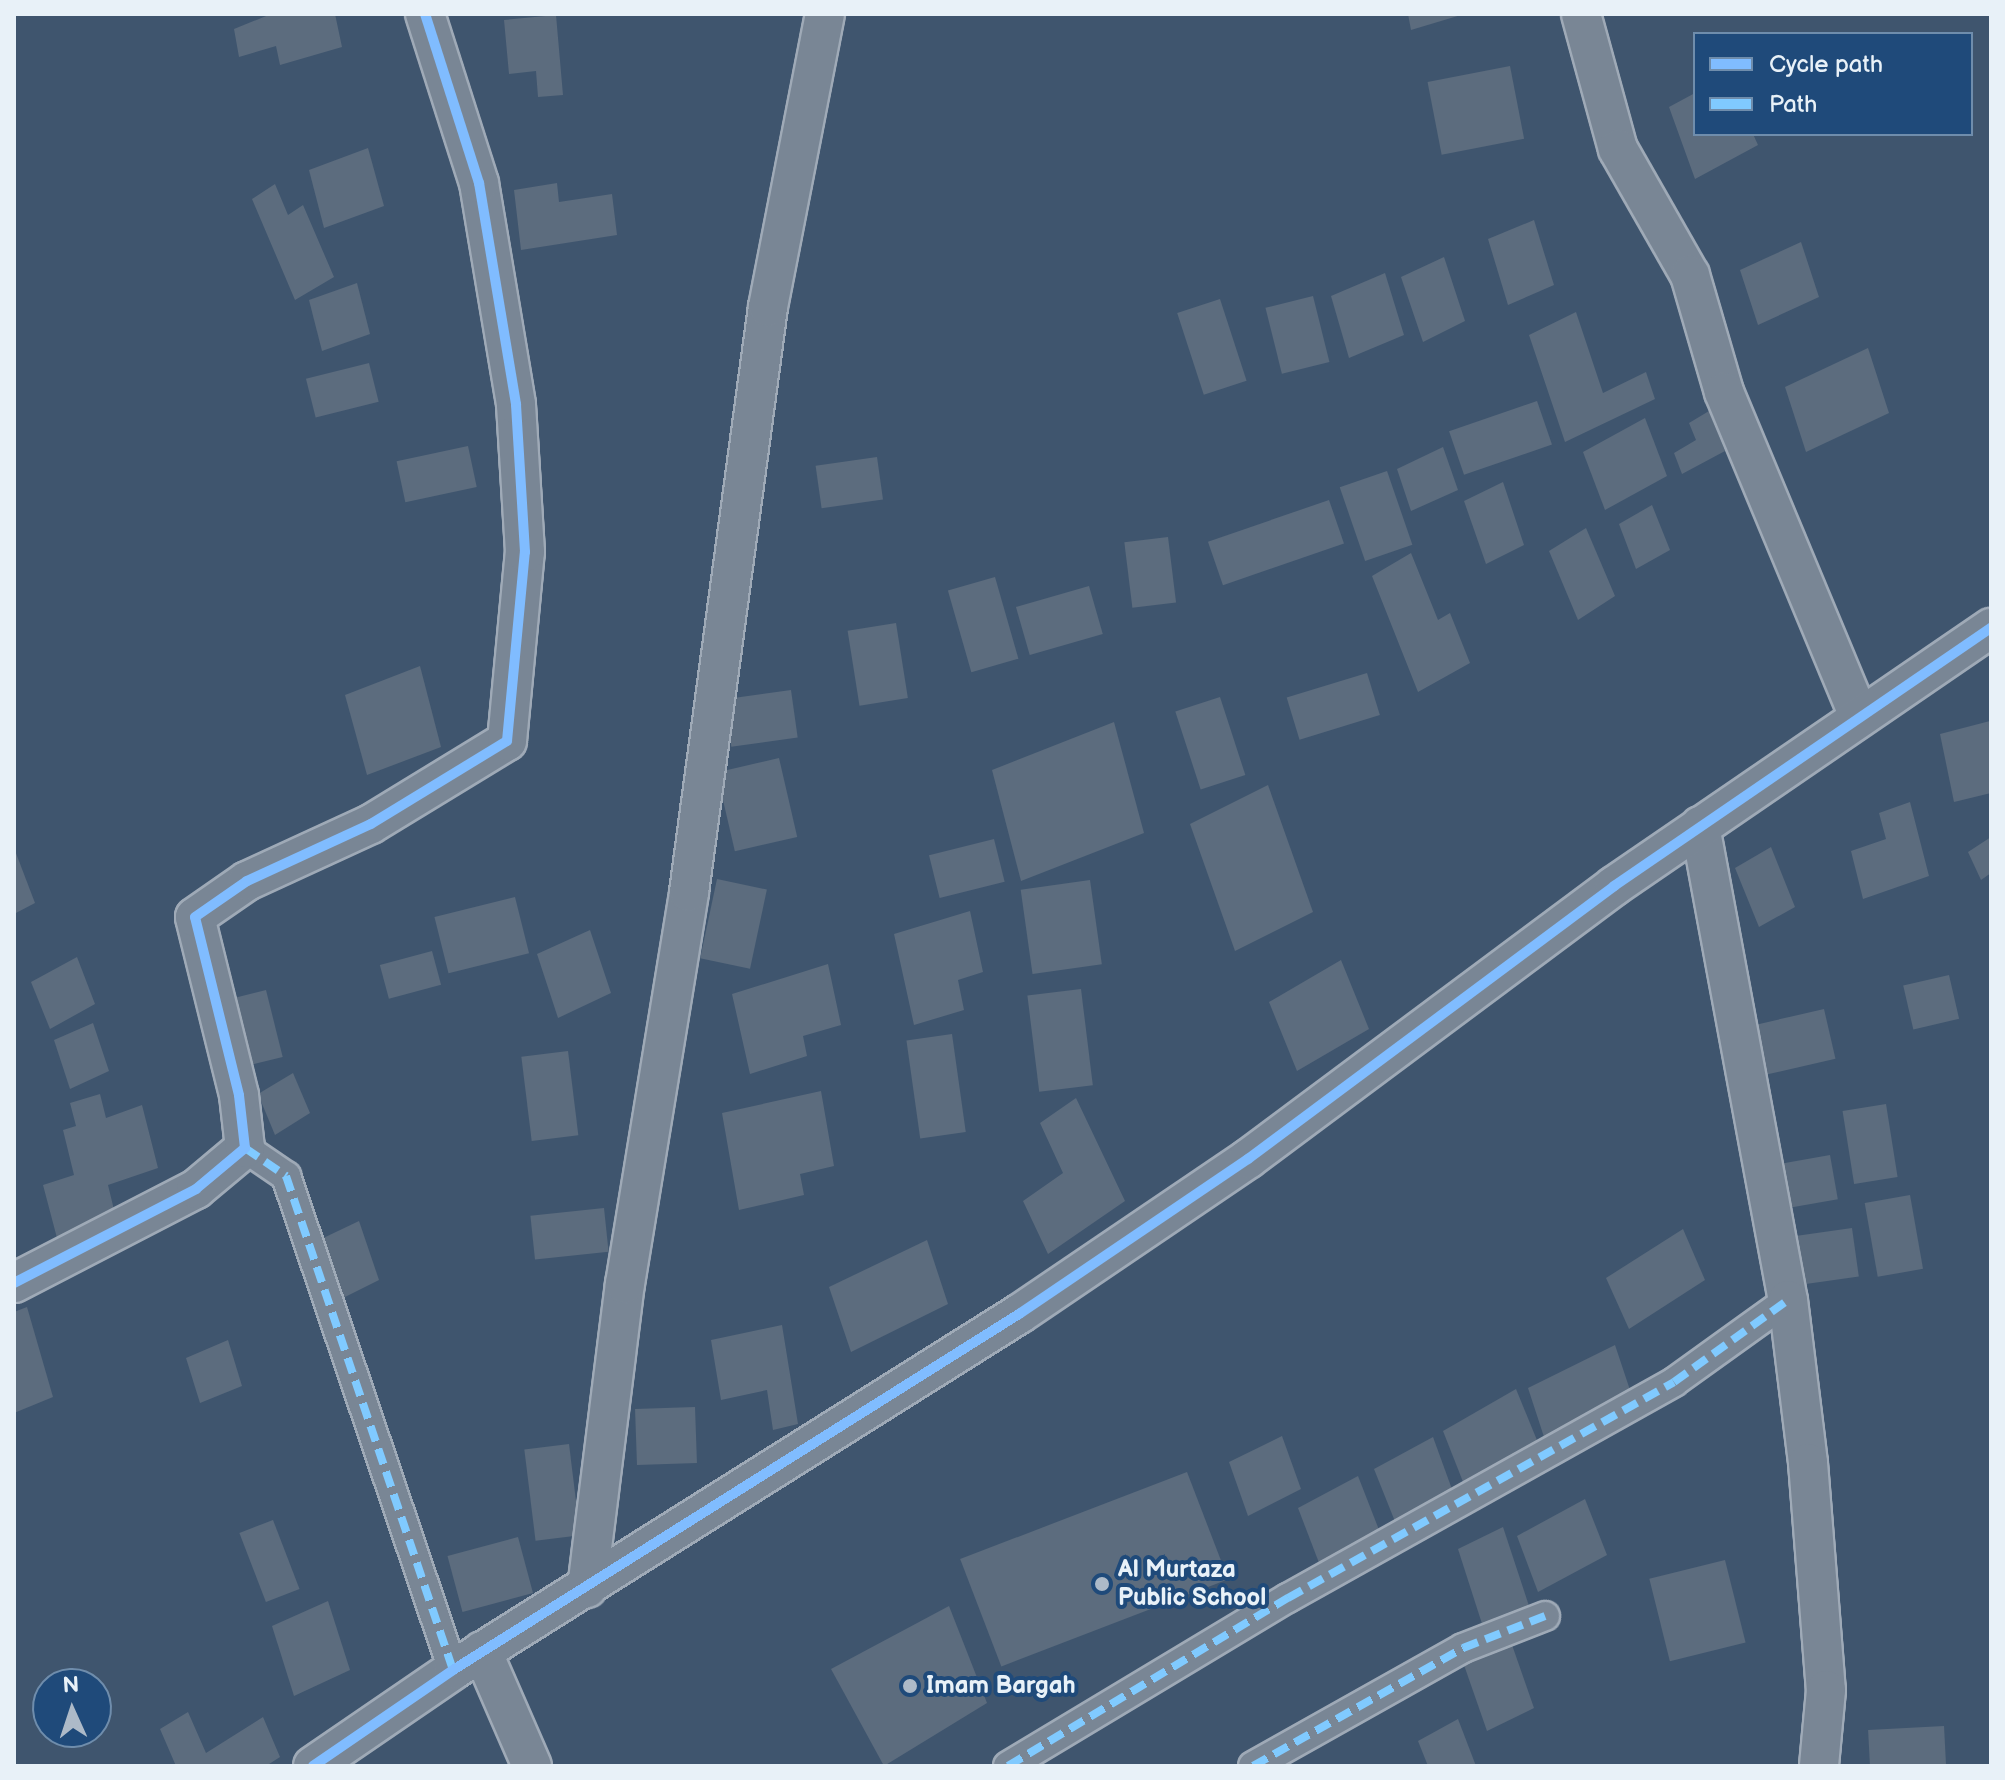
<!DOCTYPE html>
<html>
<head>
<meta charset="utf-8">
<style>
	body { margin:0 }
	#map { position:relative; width:2005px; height:1780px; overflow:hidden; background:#3f556e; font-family:"Balsamiq Sans",sans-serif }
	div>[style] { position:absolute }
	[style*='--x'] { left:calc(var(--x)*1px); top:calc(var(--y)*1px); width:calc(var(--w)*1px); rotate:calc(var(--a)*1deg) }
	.building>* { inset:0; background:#5c6c7e; transform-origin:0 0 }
	.roads { filter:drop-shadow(2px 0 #9faab7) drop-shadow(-2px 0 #9faab7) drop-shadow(0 2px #9faab7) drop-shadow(0 -2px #9faab7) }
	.pedestrian>* { height:28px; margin:-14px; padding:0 14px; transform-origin:14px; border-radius:14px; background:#798695 }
	.minor>* { height:38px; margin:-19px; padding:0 19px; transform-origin:19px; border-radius:19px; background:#798695 }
	.quiet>* { height:8px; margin-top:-4px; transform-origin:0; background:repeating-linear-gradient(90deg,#80caff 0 16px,transparent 0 24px) }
	.cycleway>* { height:10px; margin:-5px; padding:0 5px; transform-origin:5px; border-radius:5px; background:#80bcff }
	.dots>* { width:22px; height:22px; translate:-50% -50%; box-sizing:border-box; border:4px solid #1f4a7a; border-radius:50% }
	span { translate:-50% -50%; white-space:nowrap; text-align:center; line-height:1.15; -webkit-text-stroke:8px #1f4a7a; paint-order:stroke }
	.poi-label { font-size:24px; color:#e8f1f8; font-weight:700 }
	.left { translate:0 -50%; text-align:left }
	.frame { position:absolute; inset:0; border:16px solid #e8f1f8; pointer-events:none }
	.legend { position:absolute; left:1693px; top:32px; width:280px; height:104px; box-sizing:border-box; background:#1f4a7a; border:2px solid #6f8dac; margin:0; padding:10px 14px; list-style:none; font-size:24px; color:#e8f1f8 }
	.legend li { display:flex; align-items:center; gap:16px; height:40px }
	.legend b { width:40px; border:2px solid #6f8dac }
	.north { position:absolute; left:32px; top:1668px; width:80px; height:80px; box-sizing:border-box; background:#1f4a7a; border:2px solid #6f8dac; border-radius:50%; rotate:357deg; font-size:22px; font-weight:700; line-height:32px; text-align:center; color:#e8f1f8 }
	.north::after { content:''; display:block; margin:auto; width:28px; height:36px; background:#adbac8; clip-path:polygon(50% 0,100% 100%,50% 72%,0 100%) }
</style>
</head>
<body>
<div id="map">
	<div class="building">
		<i style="clip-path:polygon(271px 14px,335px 14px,342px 47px,280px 65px,276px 46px,239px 57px,234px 29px)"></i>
		<i style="clip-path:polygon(1408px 14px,1461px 14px,1461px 15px,1411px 30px)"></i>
		<i style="clip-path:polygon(556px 15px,563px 95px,538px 97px,536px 71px,509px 74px,504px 20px)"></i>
		<i style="left:1510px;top:66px;width:74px;height:84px;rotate:79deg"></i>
		<i style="clip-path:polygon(1695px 93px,1695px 134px,1753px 134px,1758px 145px,1695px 179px,1669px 107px)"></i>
		<i style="clip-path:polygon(368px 148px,384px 206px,324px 228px,309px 170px)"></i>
		<i style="clip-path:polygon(557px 183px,559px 202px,612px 194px,617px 235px,521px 250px,514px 190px)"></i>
		<i style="clip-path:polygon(275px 184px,288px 215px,303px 205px,334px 277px,295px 300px,252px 199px)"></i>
		<i style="clip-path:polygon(1534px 220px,1554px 285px,1508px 305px,1488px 239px)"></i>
		<i style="clip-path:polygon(1801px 242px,1819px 297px,1758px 325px,1740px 270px)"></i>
		<i style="clip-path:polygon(1444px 257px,1465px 321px,1423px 342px,1401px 277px)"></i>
		<i style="clip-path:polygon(1385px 273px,1404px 335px,1349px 358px,1331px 296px)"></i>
		<i style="clip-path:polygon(357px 283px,370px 334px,322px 351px,309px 300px)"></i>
		<i style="left:1313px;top:296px;width:68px;height:49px;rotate:76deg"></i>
		<i style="left:1220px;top:299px;width:86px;height:45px;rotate:72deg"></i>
		<i style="clip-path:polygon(1576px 312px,1603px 393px,1646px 372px,1655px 399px,1565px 442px,1529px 335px)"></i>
		<i style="clip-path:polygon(1868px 348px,1889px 413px,1806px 452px,1785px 387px)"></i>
		<i style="left:369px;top:363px;width:40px;height:65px;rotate:76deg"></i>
		<i style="left:1537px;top:401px;width:46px;height:93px;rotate:71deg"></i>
		<i style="clip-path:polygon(1709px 411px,1725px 451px,1682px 474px,1674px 453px,1696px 440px,1689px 423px)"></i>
		<i style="clip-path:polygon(1645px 418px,1667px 476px,1605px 510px,1583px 452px)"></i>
		<i style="left:468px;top:446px;width:42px;height:73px;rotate:78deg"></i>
		<i style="clip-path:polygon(1443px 447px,1458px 490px,1411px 511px,1397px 469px)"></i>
		<i style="left:877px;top:457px;width:43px;height:62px;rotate:82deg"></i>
		<i style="left:1387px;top:471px;width:78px;height:50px;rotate:71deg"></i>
		<i style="clip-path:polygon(1503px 482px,1524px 545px,1486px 564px,1464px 501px)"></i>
		<i style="left:1329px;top:500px;width:46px;height:128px;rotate:71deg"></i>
		<i style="clip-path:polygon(1652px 505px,1670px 550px,1636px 569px,1619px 524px)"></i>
		<i style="clip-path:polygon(1586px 528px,1615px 596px,1578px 620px,1549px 551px)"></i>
		<i style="left:1168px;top:537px;width:66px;height:44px;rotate:83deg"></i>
		<i style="clip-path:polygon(1411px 553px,1438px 620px,1450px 613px,1470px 663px,1418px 692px,1372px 576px)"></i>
		<i style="left:995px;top:577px;width:85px;height:49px;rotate:74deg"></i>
		<i style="left:1089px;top:586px;width:50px;height:76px;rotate:74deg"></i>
		<i style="left:896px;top:623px;width:76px;height:49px;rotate:81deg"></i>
		<i style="clip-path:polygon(420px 666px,441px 747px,367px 775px,345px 695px)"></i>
		<i style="left:1367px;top:673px;width:44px;height:84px;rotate:73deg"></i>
		<i style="left:791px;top:690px;width:48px;height:67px;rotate:82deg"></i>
		<i style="left:1220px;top:697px;width:82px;height:47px;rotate:72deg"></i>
		<i style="clip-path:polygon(1990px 721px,1991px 793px,1954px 802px,1940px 734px)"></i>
		<i style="clip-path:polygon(1114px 722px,1144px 833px,1021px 881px,992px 770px)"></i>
		<i style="left:779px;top:758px;width:81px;height:64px;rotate:77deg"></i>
		<i style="clip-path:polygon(1268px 785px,1313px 912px,1235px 951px,1190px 824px)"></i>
		<i style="clip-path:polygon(1910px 802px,1929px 876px,1863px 899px,1851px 851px,1886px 839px,1879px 813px)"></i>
		<i style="clip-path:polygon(1991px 837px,1991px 873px,1981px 880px,1968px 852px)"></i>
		<i style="left:994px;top:839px;width:44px;height:67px;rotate:76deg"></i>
		<i style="clip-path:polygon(1771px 847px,1795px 907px,1759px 927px,1735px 868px)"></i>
		<i style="clip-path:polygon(14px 848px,35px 903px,14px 914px)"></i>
		<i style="left:717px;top:879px;width:51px;height:81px;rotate:12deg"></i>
		<i style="left:1090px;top:880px;width:85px;height:70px;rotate:82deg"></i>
		<i style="left:515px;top:897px;width:58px;height:83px;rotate:76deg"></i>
		<i style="clip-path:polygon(970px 911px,983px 972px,958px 980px,964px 1010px,914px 1025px,894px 934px)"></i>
		<i style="clip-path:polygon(590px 930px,611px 993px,558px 1018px,537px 954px)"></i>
		<i style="left:432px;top:951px;width:35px;height:54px;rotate:75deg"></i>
		<i style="clip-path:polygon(77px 957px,95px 1004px,50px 1029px,31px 982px)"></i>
		<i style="clip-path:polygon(1341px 960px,1369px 1029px,1297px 1071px,1269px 1002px)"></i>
		<i style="clip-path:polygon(828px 964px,841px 1025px,803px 1036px,807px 1056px,750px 1074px,732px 994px)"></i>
		<i style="left:1949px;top:975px;width:45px;height:47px;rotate:77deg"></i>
		<i style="left:1081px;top:989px;width:97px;height:54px;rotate:83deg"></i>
		<i style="left:266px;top:990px;width:69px;height:36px;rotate:76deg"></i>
		<i style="left:1824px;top:1009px;width:51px;height:73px;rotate:77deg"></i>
		<i style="clip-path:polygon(93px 1023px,109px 1071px,70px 1089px,54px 1040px)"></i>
		<i style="left:952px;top:1034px;width:99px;height:46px;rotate:82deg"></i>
		<i style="left:568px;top:1051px;width:85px;height:47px;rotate:83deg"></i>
		<i style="clip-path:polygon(293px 1073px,310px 1113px,275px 1135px,258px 1094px)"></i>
		<i style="clip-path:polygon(821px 1091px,834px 1166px,800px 1174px,804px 1195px,739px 1210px,722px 1113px)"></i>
		<i style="clip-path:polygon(100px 1094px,106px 1118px,142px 1105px,158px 1168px,108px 1185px,116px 1218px,57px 1238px,43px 1185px,74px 1175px,63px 1130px,76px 1126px,70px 1103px)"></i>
		<i style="clip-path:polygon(1076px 1098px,1125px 1201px,1048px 1254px,1023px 1201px,1063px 1173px,1040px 1123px)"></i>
		<i style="left:1886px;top:1104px;width:74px;height:44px;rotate:81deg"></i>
		<i style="left:1830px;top:1155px;width:45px;height:65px;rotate:80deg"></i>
		<i style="left:1910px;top:1195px;width:75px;height:46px;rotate:80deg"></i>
		<i style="left:604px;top:1208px;width:44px;height:74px;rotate:84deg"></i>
		<i style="clip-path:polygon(359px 1221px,379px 1280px,337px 1301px,317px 1241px)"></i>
		<i style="left:1852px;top:1228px;width:49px;height:57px;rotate:82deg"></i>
		<i style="clip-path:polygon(1683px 1229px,1705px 1280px,1629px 1329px,1606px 1278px)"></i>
		<i style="clip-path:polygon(927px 1240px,948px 1304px,851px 1352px,829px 1287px)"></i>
		<i style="clip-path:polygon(27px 1307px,53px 1397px,14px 1413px,14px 1312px)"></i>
		<i style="clip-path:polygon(782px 1325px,798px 1424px,773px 1430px,767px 1390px,721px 1400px,711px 1340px)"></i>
		<i style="clip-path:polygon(228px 1340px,242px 1386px,200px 1403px,186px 1358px)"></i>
		<i style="clip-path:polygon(1615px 1345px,1632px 1396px,1545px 1440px,1528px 1388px)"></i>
		<i style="clip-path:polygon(1516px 1389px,1541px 1450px,1467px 1492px,1443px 1431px)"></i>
		<i style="left:695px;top:1407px;width:56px;height:60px;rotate:88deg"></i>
		<i style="clip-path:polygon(1282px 1436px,1301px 1489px,1248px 1516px,1229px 1462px)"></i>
		<i style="clip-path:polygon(1433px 1437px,1453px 1492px,1396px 1524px,1374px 1469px)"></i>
		<i style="left:569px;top:1444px;width:92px;height:45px;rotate:83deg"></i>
		<i style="left:1187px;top:1472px;width:115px;height:243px;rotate:69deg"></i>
		<i style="clip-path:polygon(1358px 1476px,1381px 1535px,1321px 1568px,1298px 1508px)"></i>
		<i style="clip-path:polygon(1585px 1499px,1607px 1555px,1538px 1592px,1517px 1536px)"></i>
		<i style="left:273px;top:1520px;width:74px;height:36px;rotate:69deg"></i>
		<i style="clip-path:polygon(1503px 1527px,1530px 1609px,1484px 1630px,1458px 1549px)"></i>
		<i style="left:518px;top:1537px;width:58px;height:73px;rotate:75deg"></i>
		<i style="left:1725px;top:1560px;width:85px;height:78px;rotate:76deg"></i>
		<i style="clip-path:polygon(328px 1601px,350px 1670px,294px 1696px,272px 1626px)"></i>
		<i style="clip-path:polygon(949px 1606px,987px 1703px,884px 1766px,831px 1669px)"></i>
		<i style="clip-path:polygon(1511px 1642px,1534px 1708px,1487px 1731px,1464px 1665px)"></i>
		<i style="clip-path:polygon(188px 1712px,206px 1753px,263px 1717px,280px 1757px,266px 1766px,176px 1766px,160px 1729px)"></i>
		<i style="clip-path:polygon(1458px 1719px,1476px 1766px,1428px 1766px,1418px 1741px)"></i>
		<i style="left:1944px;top:1726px;width:38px;height:76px;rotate:87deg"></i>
	</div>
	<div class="roads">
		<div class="pedestrian">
			<i style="--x:245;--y:1148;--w:50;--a:34.3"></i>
			<i style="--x:286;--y:1176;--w:521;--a:71.32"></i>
			<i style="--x:1008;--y:1766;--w:327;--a:-31"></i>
			<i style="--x:1288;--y:1598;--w:442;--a:-29.2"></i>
			<i style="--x:1674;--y:1382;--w:140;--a:-35.7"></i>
			<i style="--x:1253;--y:1766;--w:241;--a:-29.3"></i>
			<i style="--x:1463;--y:1648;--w:88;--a:-21.3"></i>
		</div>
		<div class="minor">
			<i style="--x:1581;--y:14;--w:140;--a:74.7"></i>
			<i style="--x:1618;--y:149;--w:145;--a:60.3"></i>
			<i style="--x:1690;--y:275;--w:122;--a:73.8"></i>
			<i style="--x:1724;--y:392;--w:351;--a:67.4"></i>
			<i style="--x:1700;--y:826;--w:482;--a:79.5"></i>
			<i style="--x:1788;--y:1300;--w:164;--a:83"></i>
			<i style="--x:1808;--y:1463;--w:228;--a:85.5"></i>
			<i style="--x:1826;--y:1690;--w:76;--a:95.3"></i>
			<i style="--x:14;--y:1283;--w:205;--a:-27.3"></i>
			<i style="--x:196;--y:1189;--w:64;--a:-39.9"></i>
			<i style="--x:245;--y:1148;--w:53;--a:-96.5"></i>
			<i style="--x:239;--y:1095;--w:183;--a:-103.9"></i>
			<i style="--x:195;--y:917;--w:63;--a:-34.7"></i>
			<i style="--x:247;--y:881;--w:136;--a:-24.7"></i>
			<i style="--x:371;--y:824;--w:159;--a:-31.4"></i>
			<i style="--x:507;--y:741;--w:190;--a:-84.6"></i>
			<i style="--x:525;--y:552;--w:148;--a:-93.5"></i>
			<i style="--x:516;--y:404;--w:224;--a:-99.5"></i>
			<i style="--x:479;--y:183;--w:177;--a:-107.7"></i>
			<i style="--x:587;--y:1588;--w:306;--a:-82.9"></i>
			<i style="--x:625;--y:1284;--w:397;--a:-80.7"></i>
			<i style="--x:689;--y:892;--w:590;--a:-82.31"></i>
			<i style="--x:768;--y:307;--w:298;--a:-79"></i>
			<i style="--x:482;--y:1651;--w:125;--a:66.5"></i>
			<i style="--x:313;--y:1766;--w:170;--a:-34.4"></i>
			<i style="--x:453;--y:1670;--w:669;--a:-32.17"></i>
			<i style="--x:1019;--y:1314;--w:277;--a:-34.1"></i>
			<i style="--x:1248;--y:1159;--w:457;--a:-36.7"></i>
			<i style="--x:1614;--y:886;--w:457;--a:-34.4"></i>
		</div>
	</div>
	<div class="quiet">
		<i style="--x:245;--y:1148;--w:50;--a:34.3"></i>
		<i style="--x:286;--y:1176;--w:521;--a:71.32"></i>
		<i style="--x:1008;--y:1766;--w:327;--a:-31"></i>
		<i style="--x:1288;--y:1598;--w:442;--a:-29.2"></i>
		<i style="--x:1674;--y:1382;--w:140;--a:-35.7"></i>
		<i style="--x:1253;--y:1766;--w:241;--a:-29.3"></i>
		<i style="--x:1463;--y:1648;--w:88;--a:-21.3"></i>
	</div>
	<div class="cycleway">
		<i style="--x:14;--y:1283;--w:205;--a:-27.3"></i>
		<i style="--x:196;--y:1189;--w:64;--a:-39.9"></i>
		<i style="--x:245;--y:1148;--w:53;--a:-96.5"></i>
		<i style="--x:239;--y:1095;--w:183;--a:-103.9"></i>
		<i style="--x:195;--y:917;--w:63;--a:-34.7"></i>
		<i style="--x:247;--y:881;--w:136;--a:-24.7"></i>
		<i style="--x:371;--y:824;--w:159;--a:-31.4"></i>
		<i style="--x:507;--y:741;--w:190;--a:-84.6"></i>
		<i style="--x:525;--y:552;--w:148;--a:-93.5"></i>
		<i style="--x:516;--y:404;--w:224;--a:-99.5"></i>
		<i style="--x:479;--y:183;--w:177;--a:-107.7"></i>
		<i style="--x:313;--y:1766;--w:170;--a:-34.4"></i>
		<i style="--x:453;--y:1670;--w:669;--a:-32.17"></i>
		<i style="--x:1019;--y:1314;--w:277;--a:-34.1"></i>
		<i style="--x:1248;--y:1159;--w:457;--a:-36.7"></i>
		<i style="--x:1614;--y:886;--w:457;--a:-34.4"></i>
	</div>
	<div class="dots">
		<i style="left:1102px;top:1584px;background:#adbac8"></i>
		<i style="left:910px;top:1686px;background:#adbac8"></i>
	</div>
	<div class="poi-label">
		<span class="left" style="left:1118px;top:1584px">Al Murtaza<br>Public School</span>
		<span class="left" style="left:926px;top:1686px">Imam Bargah</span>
	</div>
	<div class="frame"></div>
	<ul class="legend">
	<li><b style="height:10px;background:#80bcff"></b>Cycle path</li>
	<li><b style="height:10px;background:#80caff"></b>Path</li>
	</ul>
	<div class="north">N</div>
</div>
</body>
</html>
